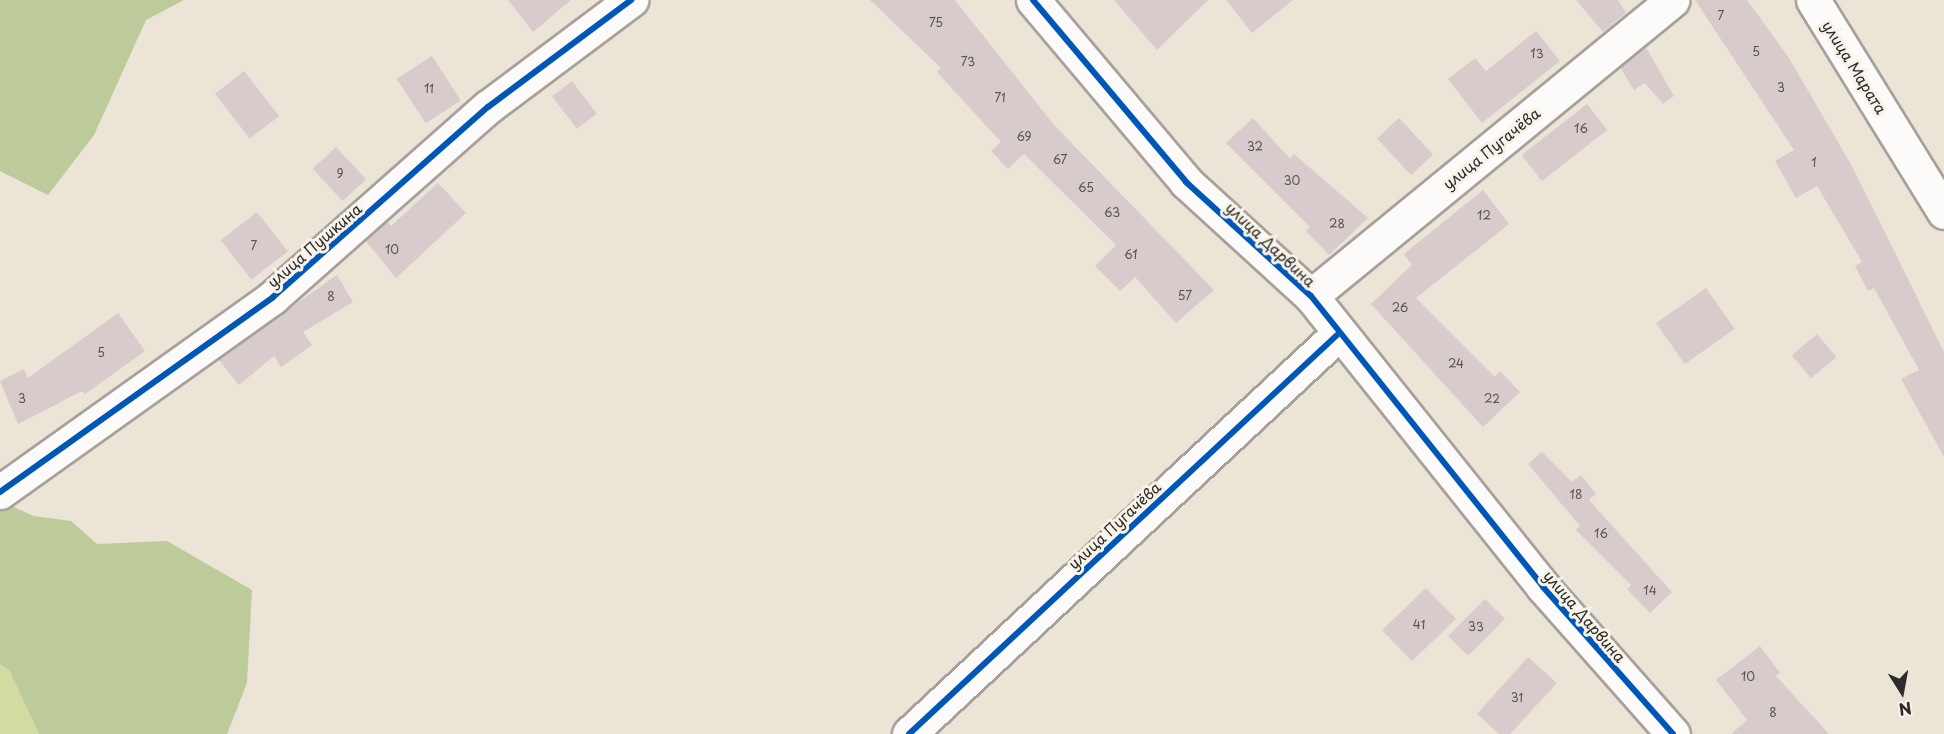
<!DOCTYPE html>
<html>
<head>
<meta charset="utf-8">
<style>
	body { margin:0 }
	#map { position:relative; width:1944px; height:734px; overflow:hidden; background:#ece4d7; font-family:"Playpen Sans",sans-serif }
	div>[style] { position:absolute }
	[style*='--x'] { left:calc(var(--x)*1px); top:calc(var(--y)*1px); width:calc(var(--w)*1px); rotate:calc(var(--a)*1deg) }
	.green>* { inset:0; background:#d3dba3 }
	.forest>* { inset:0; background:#bdcb9a }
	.building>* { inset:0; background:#d8cbcb; transform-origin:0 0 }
	.roads { filter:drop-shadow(2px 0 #a6a19a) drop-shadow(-2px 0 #a6a19a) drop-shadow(0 2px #a6a19a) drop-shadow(0 -2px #a6a19a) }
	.minor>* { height:33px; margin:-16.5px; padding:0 16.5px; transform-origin:16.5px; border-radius:16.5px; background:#fcfbf9 }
	.cycleway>* { height:6px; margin:-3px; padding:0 3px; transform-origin:3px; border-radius:3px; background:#0057b8 }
	span { translate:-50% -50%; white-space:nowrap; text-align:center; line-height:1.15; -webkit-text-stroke:6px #f7f3e8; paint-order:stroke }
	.number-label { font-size:12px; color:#565353 }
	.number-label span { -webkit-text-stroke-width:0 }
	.street-label { font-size:15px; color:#2b2b2b }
	.north { position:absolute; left:1872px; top:662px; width:60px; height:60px; -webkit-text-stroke:4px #f7f3e8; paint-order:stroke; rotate:169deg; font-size:16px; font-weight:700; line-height:24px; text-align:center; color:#2b2b2b }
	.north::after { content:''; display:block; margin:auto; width:21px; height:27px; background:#2b2b2b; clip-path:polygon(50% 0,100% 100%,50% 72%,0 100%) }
</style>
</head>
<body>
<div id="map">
	<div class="green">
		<i style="clip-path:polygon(0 664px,9px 670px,39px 734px,0 734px)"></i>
	</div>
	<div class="forest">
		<i style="clip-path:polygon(0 0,184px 0,146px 20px,94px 135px,48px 195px,0 171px)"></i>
		<i style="clip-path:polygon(0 501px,34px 516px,71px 521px,97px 544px,167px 541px,252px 590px,247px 683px,227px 734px,39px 734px,9px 670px,0 664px)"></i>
	</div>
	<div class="building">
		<i style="clip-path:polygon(508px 0,571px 0,533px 32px)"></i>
		<i style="clip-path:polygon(870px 0,955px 0,1054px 125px,1214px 290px,1176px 323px,1135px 277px,1120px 291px,1095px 266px,1116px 245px,1024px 154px,1008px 169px,991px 151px,1001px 142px,937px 72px,941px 68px)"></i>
		<i style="clip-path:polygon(1114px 0,1208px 0,1157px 50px)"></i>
		<i style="clip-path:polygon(1226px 0,1293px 0,1252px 33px)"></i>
		<i style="clip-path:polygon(1576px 0,1618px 0,1626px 13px,1603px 32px)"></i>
		<i style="clip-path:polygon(1695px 0,1747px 0,1789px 58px,1852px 166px,1944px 352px,1944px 457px,1901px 379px,1919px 370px,1874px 288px,1868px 291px,1855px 266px,1862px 262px,1817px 186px,1796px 198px,1775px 161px,1794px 150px)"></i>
		<i style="clip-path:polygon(1536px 31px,1560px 61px,1482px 123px,1448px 79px,1475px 58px,1486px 71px)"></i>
		<i style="clip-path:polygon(1645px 46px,1674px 96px,1663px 104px,1645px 83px,1634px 90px,1620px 67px)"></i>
		<i style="left:432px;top:56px;width:53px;height:42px;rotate:57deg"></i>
		<i style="left:244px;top:71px;width:57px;height:37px;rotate:52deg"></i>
		<i style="left:572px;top:81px;width:41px;height:25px;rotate:53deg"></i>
		<i style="left:1587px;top:104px;width:33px;height:83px;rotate:52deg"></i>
		<i style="clip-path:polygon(1253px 118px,1290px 159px,1294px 154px,1368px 218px,1329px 255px,1306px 231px,1310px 227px,1226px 143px)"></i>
		<i style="left:1399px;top:118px;width:50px;height:30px;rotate:47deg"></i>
		<i style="left:336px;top:147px;width:44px;height:32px;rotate:47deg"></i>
		<i style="clip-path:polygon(438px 183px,466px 213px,396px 278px,365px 240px,387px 221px,391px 226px)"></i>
		<i style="clip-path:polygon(1483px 190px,1509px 224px,1416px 298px,1495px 377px,1500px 371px,1520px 392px,1483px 427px,1371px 304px,1412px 265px,1404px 254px)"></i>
		<i style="left:257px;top:212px;width:50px;height:46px;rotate:52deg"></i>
		<i style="clip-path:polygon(337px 275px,353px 302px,303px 332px,312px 345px,281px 367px,274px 356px,239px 385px,218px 359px)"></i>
		<i style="left:1706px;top:288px;width:50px;height:61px;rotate:55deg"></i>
		<i style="clip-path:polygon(118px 313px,145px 351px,85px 394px,82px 391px,18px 424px,0 381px,24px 369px,28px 378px)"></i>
		<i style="left:1817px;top:334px;width:30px;height:33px;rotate:50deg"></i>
		<i style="clip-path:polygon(1542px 452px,1572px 482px,1581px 475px,1596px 494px,1589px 500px,1672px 592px,1650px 613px,1627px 589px,1631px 585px,1576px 530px,1580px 526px,1528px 464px)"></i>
		<i style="left:1426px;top:588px;width:43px;height:61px;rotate:46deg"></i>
		<i style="left:1485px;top:599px;width:28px;height:52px;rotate:45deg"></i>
		<i style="clip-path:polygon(1760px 646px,1780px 673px,1776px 676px,1829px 734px,1731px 734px,1747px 720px,1716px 680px)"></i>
		<i style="clip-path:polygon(1528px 657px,1557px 683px,1510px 734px,1499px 734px,1477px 714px)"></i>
	</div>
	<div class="roads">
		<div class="minor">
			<i style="--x:1033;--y:0;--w:238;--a:49.9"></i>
			<i style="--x:1186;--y:182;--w:169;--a:42.4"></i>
			<i style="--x:1311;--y:296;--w:372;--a:51.4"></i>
			<i style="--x:1543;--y:587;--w:196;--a:48.5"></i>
			<i style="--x:1813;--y:0;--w:249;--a:58.3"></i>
			<i style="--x:1311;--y:296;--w:467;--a:-39.3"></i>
			<i style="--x:0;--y:492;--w:335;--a:-35.5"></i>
			<i style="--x:273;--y:297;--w:287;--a:-41.5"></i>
			<i style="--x:488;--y:107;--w:179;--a:-36.8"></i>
			<i style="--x:909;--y:734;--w:585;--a:-42.99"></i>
		</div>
	</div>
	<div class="cycleway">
		<i style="--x:1033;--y:0;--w:238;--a:49.9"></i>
		<i style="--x:1186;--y:182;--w:169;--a:42.4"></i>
		<i style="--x:1311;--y:296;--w:372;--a:51.4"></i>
		<i style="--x:1543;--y:587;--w:196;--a:48.5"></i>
		<i style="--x:0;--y:492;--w:335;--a:-35.5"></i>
		<i style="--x:273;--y:297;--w:287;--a:-41.5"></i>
		<i style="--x:488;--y:107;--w:179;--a:-36.8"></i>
		<i style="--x:909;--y:734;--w:585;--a:-42.99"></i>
	</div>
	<div class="number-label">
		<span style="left:1721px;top:16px">7</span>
		<span style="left:936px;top:23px">75</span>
		<span style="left:1756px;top:52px">5</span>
		<span style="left:1537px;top:54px">13</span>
		<span style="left:968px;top:62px">73</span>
		<span style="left:1781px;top:88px">3</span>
		<span style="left:429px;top:89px">11</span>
		<span style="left:1000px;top:98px">71</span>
		<span style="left:1581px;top:129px">16</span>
		<span style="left:1024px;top:137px">69</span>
		<span style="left:1255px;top:147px">32</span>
		<span style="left:1060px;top:160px">67</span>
		<span style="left:1814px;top:163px">1</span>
		<span style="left:340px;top:174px">9</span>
		<span style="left:1292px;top:181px">30</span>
		<span style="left:1086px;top:188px">65</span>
		<span style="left:1112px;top:213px">63</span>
		<span style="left:1484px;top:216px">12</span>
		<span style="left:1337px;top:224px">28</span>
		<span style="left:254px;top:246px">7</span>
		<span style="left:392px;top:250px">10</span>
		<span style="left:1131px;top:255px">61</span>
		<span style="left:1185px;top:296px">57</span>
		<span style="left:331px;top:297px">8</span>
		<span style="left:1400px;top:308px">26</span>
		<span style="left:101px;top:353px">5</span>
		<span style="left:1456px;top:364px">24</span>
		<span style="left:22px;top:399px">3</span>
		<span style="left:1492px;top:399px">22</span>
		<span style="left:1576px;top:495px">18</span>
		<span style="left:1601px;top:534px">16</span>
		<span style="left:1650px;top:591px">14</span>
		<span style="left:1419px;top:625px">41</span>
		<span style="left:1476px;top:627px">33</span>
		<span style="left:1748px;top:677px">10</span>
		<span style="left:1517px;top:698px">31</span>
		<span style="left:1773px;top:713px">8</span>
	</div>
	<div class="street-label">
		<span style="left:1855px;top:67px;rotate:58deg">улица Марата</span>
		<span style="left:1491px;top:148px;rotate:-39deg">улица Пугачёва</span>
		<span style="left:1271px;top:244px;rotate:43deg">улица Дарвина</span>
		<span style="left:314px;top:245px;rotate:-41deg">улица Пушкина</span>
		<span style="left:1114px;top:525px;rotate:-43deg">улица Пугачёва</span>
		<span style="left:1585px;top:616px;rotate:49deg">улица Дарвина</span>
	</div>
	<div class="north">N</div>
</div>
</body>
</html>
